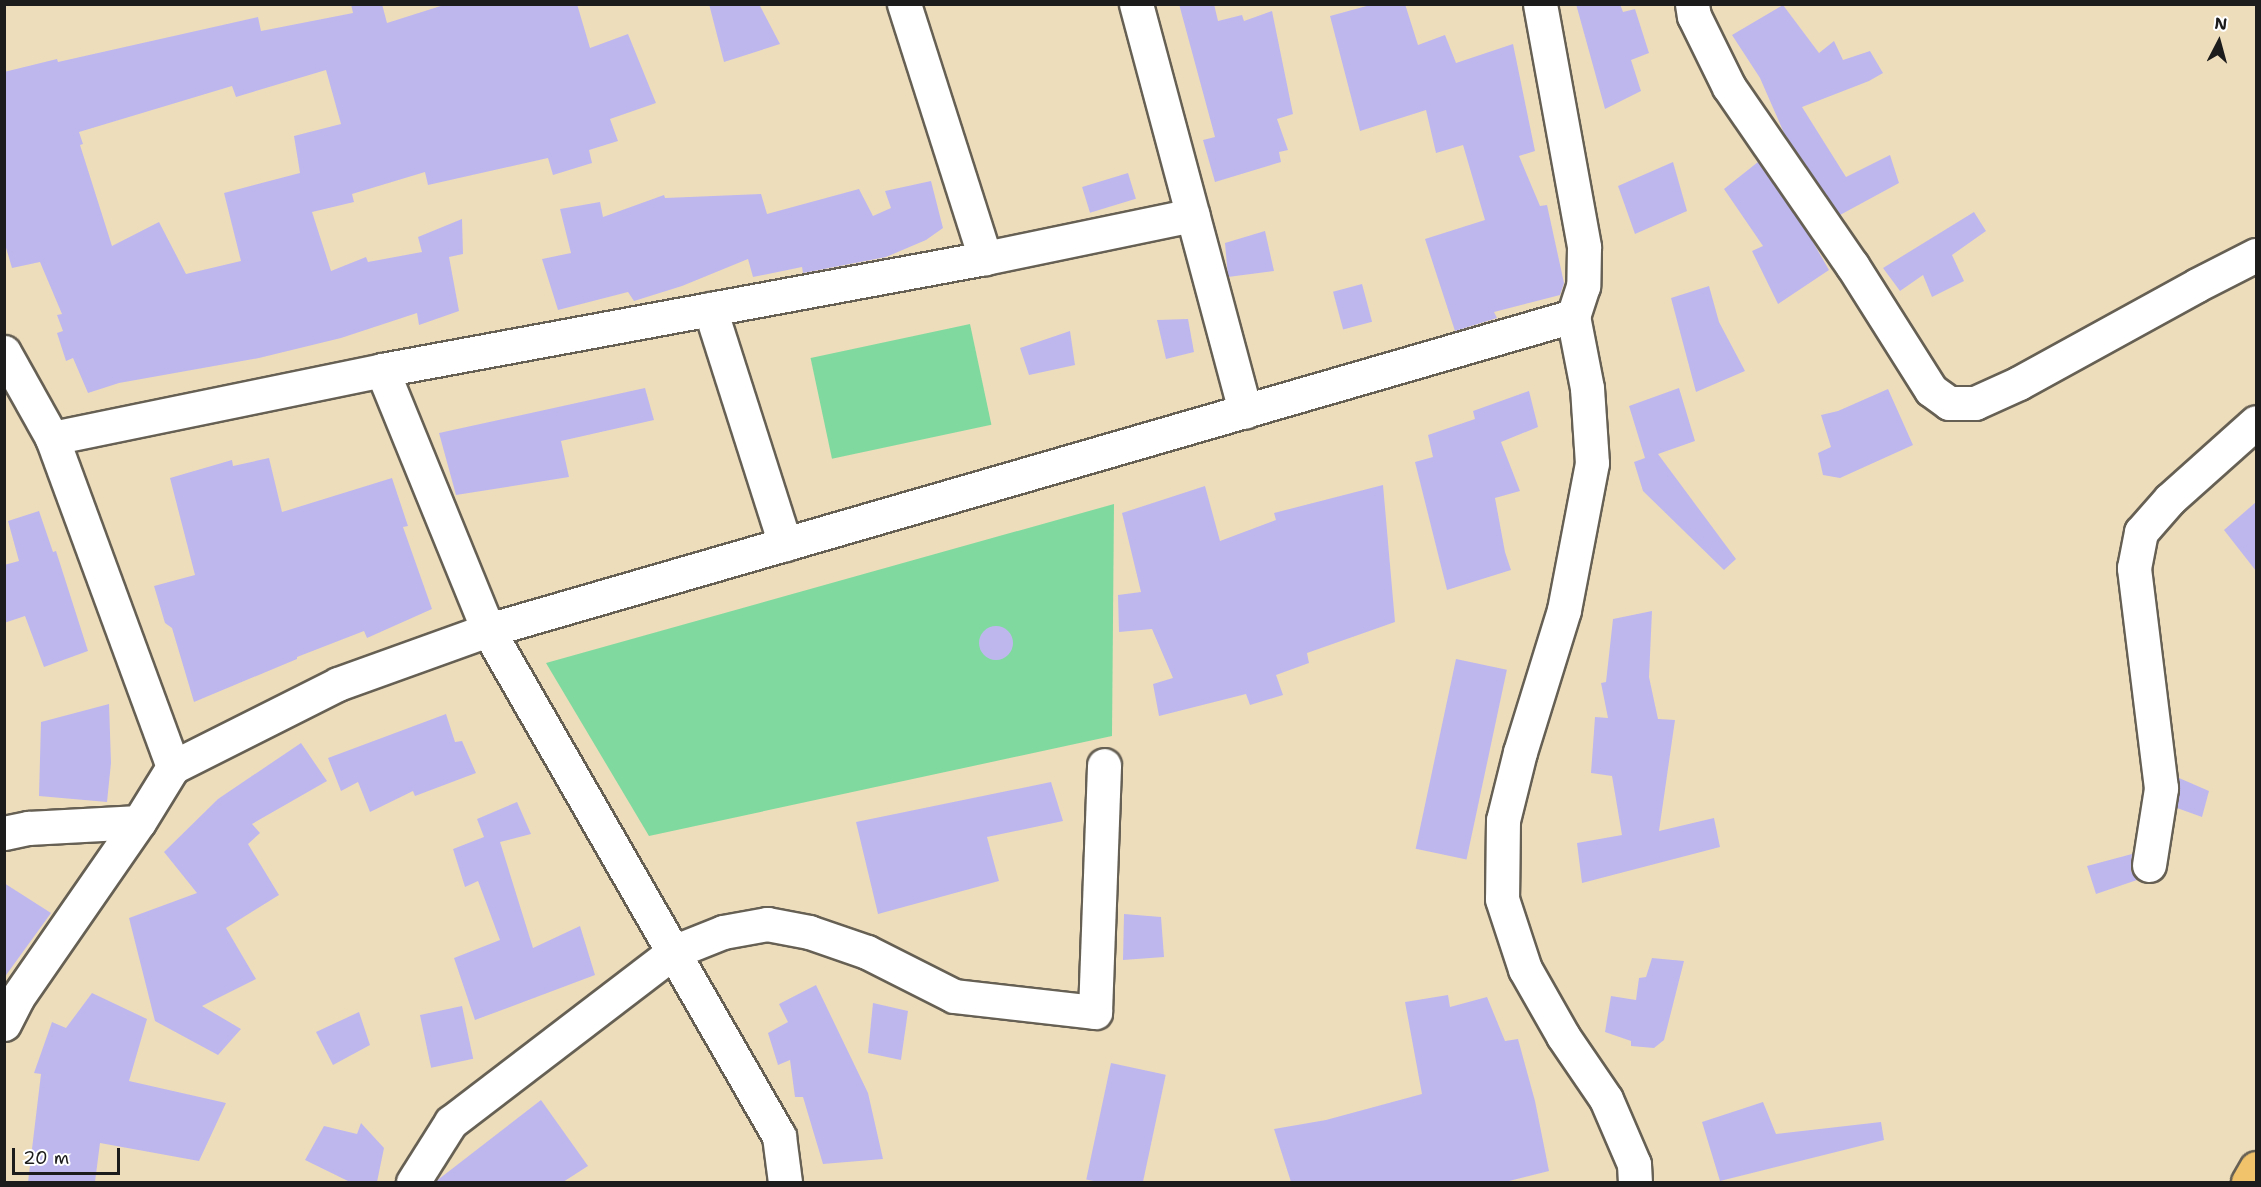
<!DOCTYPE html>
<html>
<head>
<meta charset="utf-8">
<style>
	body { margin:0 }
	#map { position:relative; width:2261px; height:1187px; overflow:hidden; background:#edb; font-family:"Shantell Sans",sans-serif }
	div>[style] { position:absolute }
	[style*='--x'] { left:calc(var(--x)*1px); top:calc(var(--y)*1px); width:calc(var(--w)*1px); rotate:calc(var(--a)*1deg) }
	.green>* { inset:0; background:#80da9f; transform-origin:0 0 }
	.building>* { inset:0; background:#beb7ee; transform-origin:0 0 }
	.round { border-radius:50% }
	.roads { filter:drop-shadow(2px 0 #666054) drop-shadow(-2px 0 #666054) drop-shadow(0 2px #666054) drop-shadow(0 -2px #666054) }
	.minor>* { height:33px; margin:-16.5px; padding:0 16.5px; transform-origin:16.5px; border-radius:16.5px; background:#fff }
	.major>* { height:33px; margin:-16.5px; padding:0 16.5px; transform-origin:16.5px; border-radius:16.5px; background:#f1c36a }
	span { translate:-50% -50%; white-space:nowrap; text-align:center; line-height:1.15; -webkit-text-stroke:6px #fff; paint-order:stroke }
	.frame { position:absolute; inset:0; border:6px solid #1c1c1c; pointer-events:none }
	.north { position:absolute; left:2189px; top:12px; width:60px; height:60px; -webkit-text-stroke:4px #fff; paint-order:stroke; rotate:6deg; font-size:16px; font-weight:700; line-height:24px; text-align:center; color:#1c1c1c }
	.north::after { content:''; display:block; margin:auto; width:21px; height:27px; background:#1c1c1c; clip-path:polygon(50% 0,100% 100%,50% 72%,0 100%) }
	.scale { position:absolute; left:12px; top:1148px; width:108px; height:27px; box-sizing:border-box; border:3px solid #1c1c1c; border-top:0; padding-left:8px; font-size:18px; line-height:21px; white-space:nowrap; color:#1c1c1c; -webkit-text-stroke:4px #fff; paint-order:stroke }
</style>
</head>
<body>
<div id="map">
	<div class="green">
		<i style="left:970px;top:324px;width:103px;height:163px;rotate:78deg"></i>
		<i style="clip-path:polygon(1114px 504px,1112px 736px,649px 836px,546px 663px)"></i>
	</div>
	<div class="building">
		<i style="clip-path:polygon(evenodd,351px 4px,382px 4px,387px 23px,447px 4px,577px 4px,590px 48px,628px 34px,656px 103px,610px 119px,618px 141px,589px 150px,592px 163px,553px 175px,548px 158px,428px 185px,425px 172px,352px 194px,354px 202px,312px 212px,331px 271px,366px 257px,368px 262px,422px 252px,418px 237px,462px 219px,463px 254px,449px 257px,459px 311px,419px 325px,417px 313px,341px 338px,259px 358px,119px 383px,88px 393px,73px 358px,66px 361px,57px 333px,63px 331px,57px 315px,62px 314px,40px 262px,12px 268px,4px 241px,4px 72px,57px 59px,58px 62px,258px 17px,261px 31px,353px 13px,351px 4px,326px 70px,341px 124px,294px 136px,300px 173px,224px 193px,241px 261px,186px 274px,159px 222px,112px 246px,80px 145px,83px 144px,79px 132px,232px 86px,236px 97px,326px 70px)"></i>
		<i style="clip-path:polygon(709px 4px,759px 4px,780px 44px,724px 62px)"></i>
		<i style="clip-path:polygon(1179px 4px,1214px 4px,1218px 21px,1242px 15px,1244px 21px,1272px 11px,1293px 114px,1277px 119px,1288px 150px,1279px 152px,1281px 162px,1215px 182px,1203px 140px,1215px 137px)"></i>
		<i style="clip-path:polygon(1374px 4px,1405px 4px,1418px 45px,1445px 35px,1456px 63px,1513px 44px,1535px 151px,1519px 156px,1540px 206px,1547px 205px,1564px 283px,1560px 295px,1494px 312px,1497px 318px,1455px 331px,1425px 239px,1485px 220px,1463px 145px,1436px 153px,1426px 110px,1360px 131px,1330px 16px)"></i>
		<i style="clip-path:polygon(1576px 4px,1620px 4px,1623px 12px,1635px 9px,1649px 53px,1631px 60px,1641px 91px,1605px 109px)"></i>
		<i style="clip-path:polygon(1783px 5px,1819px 53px,1834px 41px,1843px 60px,1870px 51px,1883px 73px,1869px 81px,1802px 107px,1846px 177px,1890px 155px,1899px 183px,1840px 215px,1784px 133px,1760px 78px,1732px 35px)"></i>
		<i style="clip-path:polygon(1673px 162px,1687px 211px,1635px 234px,1618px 186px)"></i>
		<i style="clip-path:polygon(1758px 162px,1810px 237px,1829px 270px,1778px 304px,1752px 251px,1763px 246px,1724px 189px)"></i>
		<i style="left:1128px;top:173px;width:27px;height:48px;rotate:73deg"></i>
		<i style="clip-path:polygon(931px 181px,943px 228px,926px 240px,886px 257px,803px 273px,802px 267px,753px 277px,748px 259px,682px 286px,634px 301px,628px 292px,558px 310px,542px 259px,571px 253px,560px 209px,600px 202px,603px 217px,664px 195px,665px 198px,761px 194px,767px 214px,859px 189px,873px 216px,891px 208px,885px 191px)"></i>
		<i style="clip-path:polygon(1974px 212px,1986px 231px,1952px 255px,1964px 281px,1932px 297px,1923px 275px,1900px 291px,1883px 268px)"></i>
		<i style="clip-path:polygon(1265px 231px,1274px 271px,1228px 277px,1225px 243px)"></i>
		<i style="left:1362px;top:284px;width:39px;height:30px;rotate:75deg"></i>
		<i style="clip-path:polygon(1709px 286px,1719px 322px,1745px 371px,1696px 392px,1671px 298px)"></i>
		<i style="clip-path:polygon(1188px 319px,1194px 352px,1166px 359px,1157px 320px)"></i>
		<i style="clip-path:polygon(1070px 331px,1075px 365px,1029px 375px,1020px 348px)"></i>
		<i style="clip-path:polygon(645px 388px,654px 420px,561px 441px,569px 477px,456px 495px,439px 433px)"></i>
		<i style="clip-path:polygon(1679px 388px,1695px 441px,1658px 454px,1736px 559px,1724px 570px,1643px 491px,1634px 462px,1645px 458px,1629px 406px)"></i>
		<i style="clip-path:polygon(1888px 389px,1913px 445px,1840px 478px,1823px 475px,1818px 453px,1831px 447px,1821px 415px,1838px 411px)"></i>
		<i style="clip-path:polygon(1529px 391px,1538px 427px,1501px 442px,1520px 491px,1495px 498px,1505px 552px,1511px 570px,1447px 590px,1415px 462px,1433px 457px,1428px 435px,1475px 419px,1473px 411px)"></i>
		<i style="clip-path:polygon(269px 458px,282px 512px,392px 478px,408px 526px,403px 527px,432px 609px,367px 638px,364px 631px,297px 657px,297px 659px,194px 702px,172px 628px,165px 623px,154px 586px,195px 575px,170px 478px,232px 460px,233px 466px)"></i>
		<i style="clip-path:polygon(1383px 485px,1395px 622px,1307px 653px,1309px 663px,1276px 675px,1283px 695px,1250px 705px,1246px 694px,1159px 716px,1153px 684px,1173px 678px,1152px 629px,1119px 632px,1118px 595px,1141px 592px,1122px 513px,1205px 486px,1220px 541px,1276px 520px,1274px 513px)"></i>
		<i style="clip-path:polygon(2256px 502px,2256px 571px,2224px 530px)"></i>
		<i style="clip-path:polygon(39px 511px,53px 552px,56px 551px,88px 651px,44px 667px,25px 616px,4px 623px,4px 565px,19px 561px,8px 521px)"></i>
		<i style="clip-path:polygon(1652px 611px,1649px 677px,1658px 719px,1675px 720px,1659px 831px,1714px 818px,1720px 847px,1582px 883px,1577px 843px,1622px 835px,1612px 776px,1591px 773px,1595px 717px,1608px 718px,1601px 683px,1606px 682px,1613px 619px)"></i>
		<i class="round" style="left:979px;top:626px;width:34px;height:34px"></i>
		<i style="left:1456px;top:659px;width:52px;height:194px;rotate:12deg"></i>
		<i style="clip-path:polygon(109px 704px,111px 763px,107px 802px,39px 796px,41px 722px)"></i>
		<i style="clip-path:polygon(446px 714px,455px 742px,462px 741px,476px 773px,415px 796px,413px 791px,370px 812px,358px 782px,341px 791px,328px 758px)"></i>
		<i style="clip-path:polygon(301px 743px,327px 781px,252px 824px,260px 833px,248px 844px,279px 895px,226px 928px,256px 979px,202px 1006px,241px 1029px,218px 1055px,155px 1021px,129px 918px,197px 893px,164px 852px,218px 799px)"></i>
		<i style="clip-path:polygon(2179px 778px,2209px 791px,2202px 817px,2177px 808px)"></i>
		<i style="clip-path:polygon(1051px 782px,1063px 821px,987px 837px,999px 881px,878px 914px,856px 822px)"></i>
		<i style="clip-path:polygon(517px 802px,531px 834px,500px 842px,533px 948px,580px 926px,595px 975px,475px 1020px,454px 958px,500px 940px,478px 881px,465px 887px,453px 849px,484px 837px,477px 819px)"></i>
		<i style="clip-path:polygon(2132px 854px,2131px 871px,2137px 880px,2096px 894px,2087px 866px)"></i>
		<i style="clip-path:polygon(4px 883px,51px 913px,4px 978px)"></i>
		<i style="clip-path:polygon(1124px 914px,1161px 917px,1164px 957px,1123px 960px)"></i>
		<i style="clip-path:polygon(1652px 958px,1684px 961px,1664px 1040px,1654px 1048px,1631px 1046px,1631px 1041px,1605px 1032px,1611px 996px,1636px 1000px,1639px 978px,1646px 977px)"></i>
		<i style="clip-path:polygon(816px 985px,868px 1093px,883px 1159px,823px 1164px,803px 1097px,795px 1097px,790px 1060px,778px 1065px,768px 1033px,788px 1022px,779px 1004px)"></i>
		<i style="clip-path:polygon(92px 993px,147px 1019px,129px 1081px,226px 1103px,199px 1161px,100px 1143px,95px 1182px,28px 1182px,41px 1074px,34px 1073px,52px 1022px,66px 1028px)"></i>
		<i style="clip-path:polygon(1448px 995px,1450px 1007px,1487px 997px,1505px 1041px,1518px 1039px,1535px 1101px,1549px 1171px,1505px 1182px,1291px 1182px,1274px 1129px,1326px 1120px,1422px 1094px,1405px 1002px)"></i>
		<i style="clip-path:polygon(873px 1003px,908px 1011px,901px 1060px,868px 1053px)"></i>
		<i style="left:462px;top:1006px;width:54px;height:43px;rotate:78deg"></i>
		<i style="clip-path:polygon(359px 1012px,370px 1045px,333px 1065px,316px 1032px)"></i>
		<i style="left:1111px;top:1063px;width:56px;height:119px;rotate:12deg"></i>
		<i style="clip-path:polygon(541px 1100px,588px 1166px,563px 1182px,435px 1182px)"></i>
		<i style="clip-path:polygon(1763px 1102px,1776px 1134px,1881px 1122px,1884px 1140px,1720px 1181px,1702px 1122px)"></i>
		<i style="clip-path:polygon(361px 1123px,384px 1148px,377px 1182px,350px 1182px,305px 1160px,324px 1126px,357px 1134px)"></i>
	</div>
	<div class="roads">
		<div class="minor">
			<i style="--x:904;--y:4;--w:267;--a:72.3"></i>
			<i style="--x:1136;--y:4;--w:422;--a:75"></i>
			<i style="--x:1540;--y:4;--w:247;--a:79.7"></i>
			<i style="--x:1584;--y:247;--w:39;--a:91"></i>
			<i style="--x:1583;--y:286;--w:32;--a:108"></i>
			<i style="--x:1573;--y:316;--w:73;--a:79"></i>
			<i style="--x:1587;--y:388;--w:75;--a:86.2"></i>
			<i style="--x:1592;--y:463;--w:150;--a:100.8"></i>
			<i style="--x:1564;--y:610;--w:149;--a:107.2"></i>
			<i style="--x:1520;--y:752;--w:70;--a:104"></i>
			<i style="--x:1503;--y:820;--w:79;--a:90.7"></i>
			<i style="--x:1502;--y:899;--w:74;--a:71.8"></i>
			<i style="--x:1525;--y:969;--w:77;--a:60.4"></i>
			<i style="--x:1563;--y:1036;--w:76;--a:55.7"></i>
			<i style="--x:1606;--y:1099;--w:71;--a:66.7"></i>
			<i style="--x:1634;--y:1164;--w:18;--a:87"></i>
			<i style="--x:1692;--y:4;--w:12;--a:81"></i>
			<i style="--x:1694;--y:16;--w:79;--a:63.8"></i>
			<i style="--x:1729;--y:87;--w:216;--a:55.4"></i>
			<i style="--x:1852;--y:265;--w:148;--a:57.7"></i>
			<i style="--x:1931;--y:390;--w:22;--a:36"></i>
			<i style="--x:1949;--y:403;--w:26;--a:0"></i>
			<i style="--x:1975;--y:403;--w:48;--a:-24.4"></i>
			<i style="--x:2019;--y:383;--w:203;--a:-28.8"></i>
			<i style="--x:2197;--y:285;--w:66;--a:-27"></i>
			<i style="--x:710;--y:309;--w:247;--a:72.3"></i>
			<i style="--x:4;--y:352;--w:98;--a:60.8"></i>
			<i style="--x:52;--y:438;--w:351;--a:69.8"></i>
			<i style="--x:382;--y:370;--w:281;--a:67.8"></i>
			<i style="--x:488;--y:630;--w:584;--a:60.1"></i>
			<i style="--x:779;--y:1136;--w:46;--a:82.6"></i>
			<i style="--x:52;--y:438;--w:337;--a:-11.6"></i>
			<i style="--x:382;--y:370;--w:613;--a:-10.52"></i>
			<i style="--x:985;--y:258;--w:212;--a:-11.7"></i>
			<i style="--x:4;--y:833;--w:25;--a:-12"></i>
			<i style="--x:28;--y:828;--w:111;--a:-3.1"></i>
			<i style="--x:2149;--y:865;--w:78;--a:-81.1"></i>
			<i style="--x:2161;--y:788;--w:222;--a:-97"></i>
			<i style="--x:2134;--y:568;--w:37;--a:-79"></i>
			<i style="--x:2141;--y:532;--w:44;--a:-48.7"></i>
			<i style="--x:2170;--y:499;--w:115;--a:-41.8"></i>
			<i style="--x:4;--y:1024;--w:29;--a:-63"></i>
			<i style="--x:17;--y:998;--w:214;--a:-55.3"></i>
			<i style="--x:139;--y:822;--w:65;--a:-58.3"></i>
			<i style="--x:173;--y:767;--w:185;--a:-26.7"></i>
			<i style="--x:338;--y:684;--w:159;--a:-19.8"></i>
			<i style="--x:488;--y:630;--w:1130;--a:-16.14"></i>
			<i style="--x:413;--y:1182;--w:71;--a:-57.7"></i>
			<i style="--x:451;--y:1122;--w:280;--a:-37.4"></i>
			<i style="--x:673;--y:952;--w:54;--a:-21.8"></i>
			<i style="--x:723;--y:932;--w:45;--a:-10.3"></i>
			<i style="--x:767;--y:924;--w:43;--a:10.8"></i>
			<i style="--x:809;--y:932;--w:61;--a:19"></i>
			<i style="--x:867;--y:952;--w:97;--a:26.8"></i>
			<i style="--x:954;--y:996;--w:142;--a:6.5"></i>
			<i style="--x:1095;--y:1012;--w:247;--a:-87.9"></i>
		</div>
		<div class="major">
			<i style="--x:2248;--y:1182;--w:16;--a:-60"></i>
		</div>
	</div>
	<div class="frame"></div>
	<div class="north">N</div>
	<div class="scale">20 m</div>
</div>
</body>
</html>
